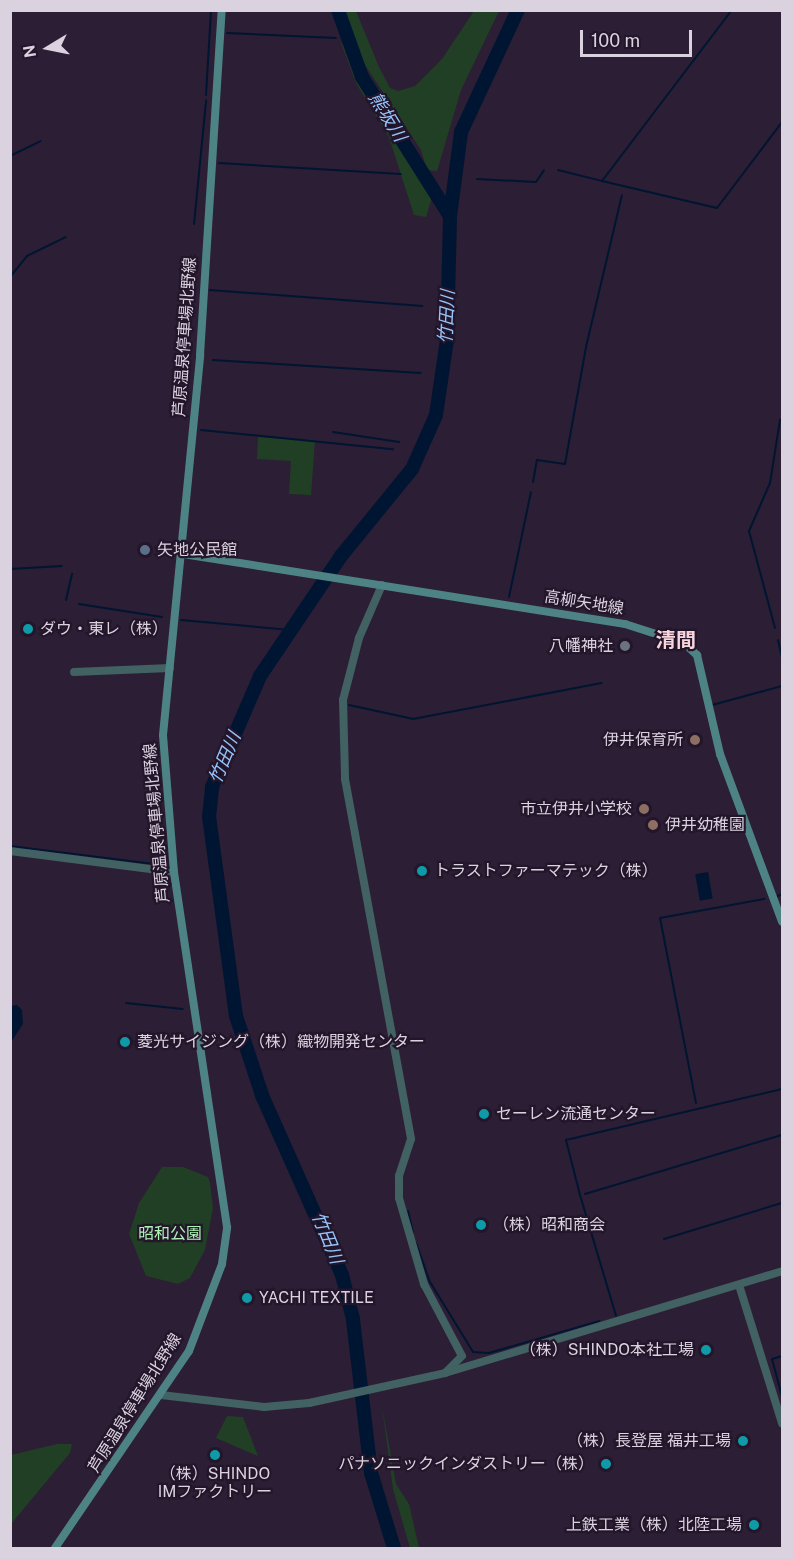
<!DOCTYPE html>
<html>
<head>
<meta charset="utf-8">
<style>
	body { margin:0 }
	#map { position:relative; width:793px; height:1559px; overflow:hidden; background:#2c1e34; font-family:"Public Sans","Noto Sans JP",sans-serif }
	div>[style] { position:absolute }
	[style*='--x'] { left:calc(var(--x)*1px); top:calc(var(--y)*1px); width:calc(var(--w)*1px); rotate:calc(var(--a)*1deg) }
	.green>* { inset:0; background:#213f25 }
	.water>* { inset:0; background:#001532; transform-origin:0 0 }
	.stream>* { height:2px; margin:-1px; padding:0 1px; transform-origin:1px; border-radius:1px; background:#001532 }
	.river>* { height:14px; margin:-7px; padding:0 7px; transform-origin:7px; border-radius:7px; background:#001532 }
	.tertiary>* { height:8px; margin:-4px; padding:0 4px; transform-origin:4px; border-radius:4px; background:#416162 }
	.secondary>* { height:8px; margin:-4px; padding:0 4px; transform-origin:4px; border-radius:4px; background:#4e8385 }
	.dots>* { width:16px; height:16px; translate:-50% -50%; box-sizing:border-box; border:3px solid #23152a; border-radius:50% }
	span { translate:-50% -50%; white-space:nowrap; text-align:center; line-height:1.15; -webkit-text-stroke:4.5px #23152a; paint-order:stroke }
	.street-label { font-size:16px; color:#dbd2e0 }
	.poi-label { font-size:16px; color:#dbd2e0 }
	.left { translate:0 -50%; text-align:left }
	.right { translate:-100% -50%; text-align:right }
	.park-label { font-size:16px; color:#acf4b4 }
	.water-label { font-size:18px; color:#94c4f9; font-style:italic }
	.quarter-label { font-size:20px; color:#f8d5dc; font-weight:700 }
	.frame { position:absolute; inset:0; border:12px solid #dbd2e0; pointer-events:none }
	.north { position:absolute; left:18px; top:18px; width:60px; height:60px; -webkit-text-stroke:4px #23152a; paint-order:stroke; rotate:260deg; font-size:16px; font-weight:700; line-height:24px; text-align:center; color:#dbd2e0 }
	.north::after { content:''; display:block; margin:auto; width:21px; height:27px; background:#dbd2e0; clip-path:polygon(50% 0,100% 100%,50% 72%,0 100%) }
	.scale { position:absolute; left:580px; top:30px; width:112px; height:27px; box-sizing:border-box; border:3px solid #dbd2e0; border-top:0; padding-left:8px; font-size:18px; line-height:21px; white-space:nowrap; color:#dbd2e0; -webkit-text-stroke:4px #23152a; paint-order:stroke }
</style>
</head>
<body>
<div id="map">
	<div class="green">
		<i style="clip-path:polygon(345px 11px,356px 11px,379px 67px,390px 88px,398px 91px,415px 86px,442px 59px,474px 11px,499px 11px,461px 90px,437px 171px,427px 170px,421px 150px,363px 62px)"></i>
		<i style="clip-path:polygon(340px 40px,429px 190px,432px 197px,426px 217px,414px 215px,389px 137px,356px 83px)"></i>
		<i style="clip-path:polygon(258px 437px,315px 441px,311px 495px,289px 494px,291px 461px,257px 459px)"></i>
		<i style="clip-path:polygon(162px 1167px,183px 1167px,208px 1177px,210px 1183px,213px 1208px,205px 1250px,190px 1278px,178px 1284px,146px 1276px,129px 1234px,139px 1203px)"></i>
		<i style="clip-path:polygon(382px 1406px,396px 1484px,409px 1504px,419px 1548px,410px 1548px,393px 1489px)"></i>
		<i style="clip-path:polygon(227px 1416px,243px 1417px,258px 1456px,216px 1438px)"></i>
		<i style="clip-path:polygon(57px 1444px,72px 1444px,70px 1453px,11px 1524px,11px 1455px)"></i>
	</div>
	<div class="water">
		<i style="left:708px;top:872px;width:27px;height:13px;rotate:80deg"></i>
		<i style="clip-path:polygon(17px 1005px,22px 1010px,23px 1024px,11px 1042px,11px 1006px)"></i>
	</div>
	<div class="stream">
		<i style="--x:227;--y:33;--w:109;--a:2.6"></i>
		<i style="--x:206;--y:95;--w:85;--a:-86.6"></i>
		<i style="--x:10;--y:156;--w:34;--a:-26"></i>
		<i style="--x:219;--y:163;--w:182;--a:3.5"></i>
		<i style="--x:558;--y:170;--w:45;--a:14"></i>
		<i style="--x:602;--y:181;--w:215;--a:-52.8"></i>
		<i style="--x:477;--y:179;--w:59;--a:2.9"></i>
		<i style="--x:536;--y:182;--w:14;--a:-56"></i>
		<i style="--x:602;--y:181;--w:118;--a:13.2"></i>
		<i style="--x:717;--y:208;--w:108;--a:-52.9"></i>
		<i style="--x:194;--y:224;--w:124;--a:-84.4"></i>
		<i style="--x:10;--y:277;--w:27;--a:-51"></i>
		<i style="--x:27;--y:256;--w:43;--a:-26"></i>
		<i style="--x:210;--y:290;--w:213;--a:4.3"></i>
		<i style="--x:213;--y:360;--w:208;--a:3.6"></i>
		<i style="--x:201;--y:430;--w:193;--a:5.7"></i>
		<i style="--x:333;--y:432;--w:67;--a:8.6"></i>
		<i style="--x:533;--y:482;--w:22;--a:-80"></i>
		<i style="--x:537;--y:460;--w:28;--a:8"></i>
		<i style="--x:565;--y:464;--w:119;--a:-79.8"></i>
		<i style="--x:586;--y:347;--w:156;--a:-76.7"></i>
		<i style="--x:10;--y:569;--w:52;--a:-3.3"></i>
		<i style="--x:509;--y:597;--w:107;--a:-78.2"></i>
		<i style="--x:66;--y:600;--w:27;--a:-77"></i>
		<i style="--x:79;--y:604;--w:84;--a:8.9"></i>
		<i style="--x:181;--y:620;--w:110;--a:5.2"></i>
		<i style="--x:775;--y:628;--w:100;--a:-105"></i>
		<i style="--x:749;--y:531;--w:52;--a:-66.4"></i>
		<i style="--x:770;--y:483;--w:64;--a:-81"></i>
		<i style="--x:778;--y:640;--w:17;--a:77"></i>
		<i style="--x:349;--y:705;--w:66;--a:12.3"></i>
		<i style="--x:413;--y:719;--w:192;--a:-10.8"></i>
		<i style="--x:712;--y:705;--w:73;--a:-15.2"></i>
		<i style="--x:10;--y:846;--w:145;--a:7.1"></i>
		<i style="--x:778;--y:896;--w:4;--a:-27"></i>
		<i style="--x:126;--y:1003;--w:57;--a:6"></i>
		<i style="--x:696;--y:1103;--w:188;--a:-101"></i>
		<i style="--x:660;--y:918;--w:106;--a:-10.4"></i>
		<i style="--x:585;--y:1194;--w:206;--a:-16.7"></i>
		<i style="--x:580;--y:1195;--w:57;--a:-104.3"></i>
		<i style="--x:566;--y:1140;--w:222;--a:-13.3"></i>
		<i style="--x:580;--y:1195;--w:126;--a:73.4"></i>
		<i style="--x:408;--y:1211;--w:22;--a:77"></i>
		<i style="--x:664;--y:1239;--w:123;--a:-17"></i>
		<i style="--x:416;--y:1243;--w:41;--a:70.3"></i>
		<i style="--x:430;--y:1282;--w:82;--a:58.4"></i>
		<i style="--x:473;--y:1352;--w:16;--a:4"></i>
		<i style="--x:489;--y:1353;--w:115;--a:-16.2"></i>
		<i style="--x:782;--y:1356;--w:10;--a:163"></i>
		<i style="--x:772;--y:1359;--w:38;--a:75"></i>
	</div>
	<div class="river">
		<i style="--x:338;--y:10;--w:71;--a:70.3"></i>
		<i style="--x:362;--y:77;--w:165;--a:57.7"></i>
		<i style="--x:394;--y:1548;--w:78;--a:-107"></i>
		<i style="--x:371;--y:1473;--w:155;--a:-96.7"></i>
		<i style="--x:353;--y:1319;--w:45;--a:-104"></i>
		<i style="--x:342;--y:1275;--w:197;--a:-114"></i>
		<i style="--x:262;--y:1095;--w:83;--a:-108.2"></i>
		<i style="--x:236;--y:1016;--w:201;--a:-97.7"></i>
		<i style="--x:209;--y:817;--w:30;--a:-84"></i>
		<i style="--x:212;--y:787;--w:121;--a:-66.6"></i>
		<i style="--x:260;--y:676;--w:145;--a:-56"></i>
		<i style="--x:341;--y:556;--w:112;--a:-50.8"></i>
		<i style="--x:412;--y:469;--w:59;--a:-66"></i>
		<i style="--x:436;--y:415;--w:76;--a:-81.7"></i>
		<i style="--x:447;--y:340;--w:124;--a:-88.6"></i>
		<i style="--x:450;--y:216;--w:85;--a:-82.5"></i>
		<i style="--x:461;--y:132;--w:135;--a:-65"></i>
	</div>
	<div class="tertiary">
		<i style="--x:382;--y:585;--w:58;--a:113.5"></i>
		<i style="--x:359;--y:638;--w:64;--a:104.5"></i>
		<i style="--x:343;--y:700;--w:79;--a:88.5"></i>
		<i style="--x:345;--y:779;--w:366;--a:79.6"></i>
		<i style="--x:411;--y:1139;--w:39;--a:108"></i>
		<i style="--x:399;--y:1176;--w:22;--a:90"></i>
		<i style="--x:399;--y:1198;--w:90;--a:73.8"></i>
		<i style="--x:424;--y:1284;--w:81;--a:62.2"></i>
		<i style="--x:462;--y:1356;--w:24;--a:135"></i>
		<i style="--x:74;--y:672;--w:96;--a:-2.4"></i>
		<i style="--x:10;--y:851;--w:165;--a:7.3"></i>
		<i style="--x:739;--y:1285;--w:145;--a:72.7"></i>
		<i style="--x:161;--y:1395;--w:104;--a:6.6"></i>
		<i style="--x:264;--y:1407;--w:45;--a:-5.1"></i>
		<i style="--x:309;--y:1403;--w:139;--a:-12.4"></i>
		<i style="--x:445;--y:1373;--w:352;--a:-16.8"></i>
	</div>
	<div class="secondary">
		<i style="--x:183;--y:554;--w:448;--a:9"></i>
		<i style="--x:625;--y:624;--w:62;--a:17.9"></i>
		<i style="--x:684;--y:643;--w:18;--a:43"></i>
		<i style="--x:697;--y:655;--w:102;--a:76.9"></i>
		<i style="--x:720;--y:754;--w:179;--a:69.7"></i>
		<i style="--x:55;--y:1548;--w:238;--a:-55.8"></i>
		<i style="--x:189;--y:1351;--w:93;--a:-69.2"></i>
		<i style="--x:222;--y:1264;--w:37;--a:-82"></i>
		<i style="--x:227;--y:1227;--w:359;--a:-98.5"></i>
		<i style="--x:174;--y:872;--w:137;--a:-94.6"></i>
		<i style="--x:163;--y:735;--w:382;--a:-84.4"></i>
		<i style="--x:200;--y:355;--w:346;--a:-86.4"></i>
	</div>
	<div class="dots">
		<i style="left:145px;top:550px;background:#5c6f8a"></i>
		<i style="left:28px;top:629px;background:#0f9aa8"></i>
		<i style="left:625px;top:646px;background:#6b7280"></i>
		<i style="left:695px;top:740px;background:#8d6e63"></i>
		<i style="left:644px;top:809px;background:#8d6e63"></i>
		<i style="left:653px;top:825px;background:#8d6e63"></i>
		<i style="left:422px;top:871px;background:#0f9aa8"></i>
		<i style="left:125px;top:1042px;background:#0f9aa8"></i>
		<i style="left:484px;top:1114px;background:#0f9aa8"></i>
		<i style="left:481px;top:1225px;background:#0f9aa8"></i>
		<i style="left:247px;top:1298px;background:#0f9aa8"></i>
		<i style="left:706px;top:1350px;background:#0f9aa8"></i>
		<i style="left:743px;top:1441px;background:#0f9aa8"></i>
		<i style="left:215px;top:1455px;background:#0f9aa8"></i>
		<i style="left:606px;top:1464px;background:#0f9aa8"></i>
		<i style="left:754px;top:1525px;background:#0f9aa8"></i>
	</div>
	<div class="street-label">
		<span style="left:185px;top:337px;rotate:-86deg">芦原温泉停車場北野線</span>
		<span style="left:584px;top:603px;rotate:9deg">高柳矢地線</span>
		<span style="left:157px;top:823px;rotate:-95deg">芦原温泉停車場北野線</span>
		<span style="left:135px;top:1403px;rotate:-58deg">芦原温泉停車場北野線</span>
	</div>
	<div class="poi-label">
		<span class="left" style="left:157px;top:550px">矢地公民館</span>
		<span class="left" style="left:40px;top:629px">ダウ・東レ（株）</span>
		<span class="right" style="left:613px;top:646px">八幡神社</span>
		<span class="right" style="left:683px;top:740px">伊井保育所</span>
		<span class="right" style="left:632px;top:809px">市立伊井小学校</span>
		<span class="left" style="left:665px;top:825px">伊井幼稚園</span>
		<span class="left" style="left:434px;top:871px">トラストファーマテック（株）</span>
		<span class="left" style="left:137px;top:1042px">菱光サイジング（株）織物開発センター</span>
		<span class="left" style="left:496px;top:1114px">セーレン流通センター</span>
		<span class="left" style="left:493px;top:1225px">（株）昭和商会</span>
		<span class="left" style="left:259px;top:1298px">YACHI TEXTILE</span>
		<span class="right" style="left:694px;top:1350px">（株）SHINDO本社工場</span>
		<span class="right" style="left:731px;top:1441px">（株）長登屋 福井工場</span>
		<span class="right" style="left:594px;top:1464px">パナソニックインダストリー（株）</span>
		<span style="left:215px;top:1483px">（株）SHINDO<br>IMファクトリー</span>
		<span class="right" style="left:742px;top:1525px">上鉄工業（株）北陸工場</span>
	</div>
	<div class="park-label">
		<span style="left:170px;top:1234px">昭和公園</span>
	</div>
	<div class="water-label">
		<span style="left:387px;top:117px;rotate:58deg">熊坂川</span>
		<span style="left:447px;top:317px;rotate:-87deg">竹田川</span>
		<span style="left:225px;top:758px;rotate:-67deg">竹田川</span>
		<span style="left:327px;top:1238px;rotate:68deg">竹田川</span>
	</div>
	<div class="quarter-label">
		<span style="left:676px;top:640px">清間</span>
	</div>
	<div class="frame"></div>
	<div class="north">N</div>
	<div class="scale">100 m</div>
</div>
</body>
</html>
